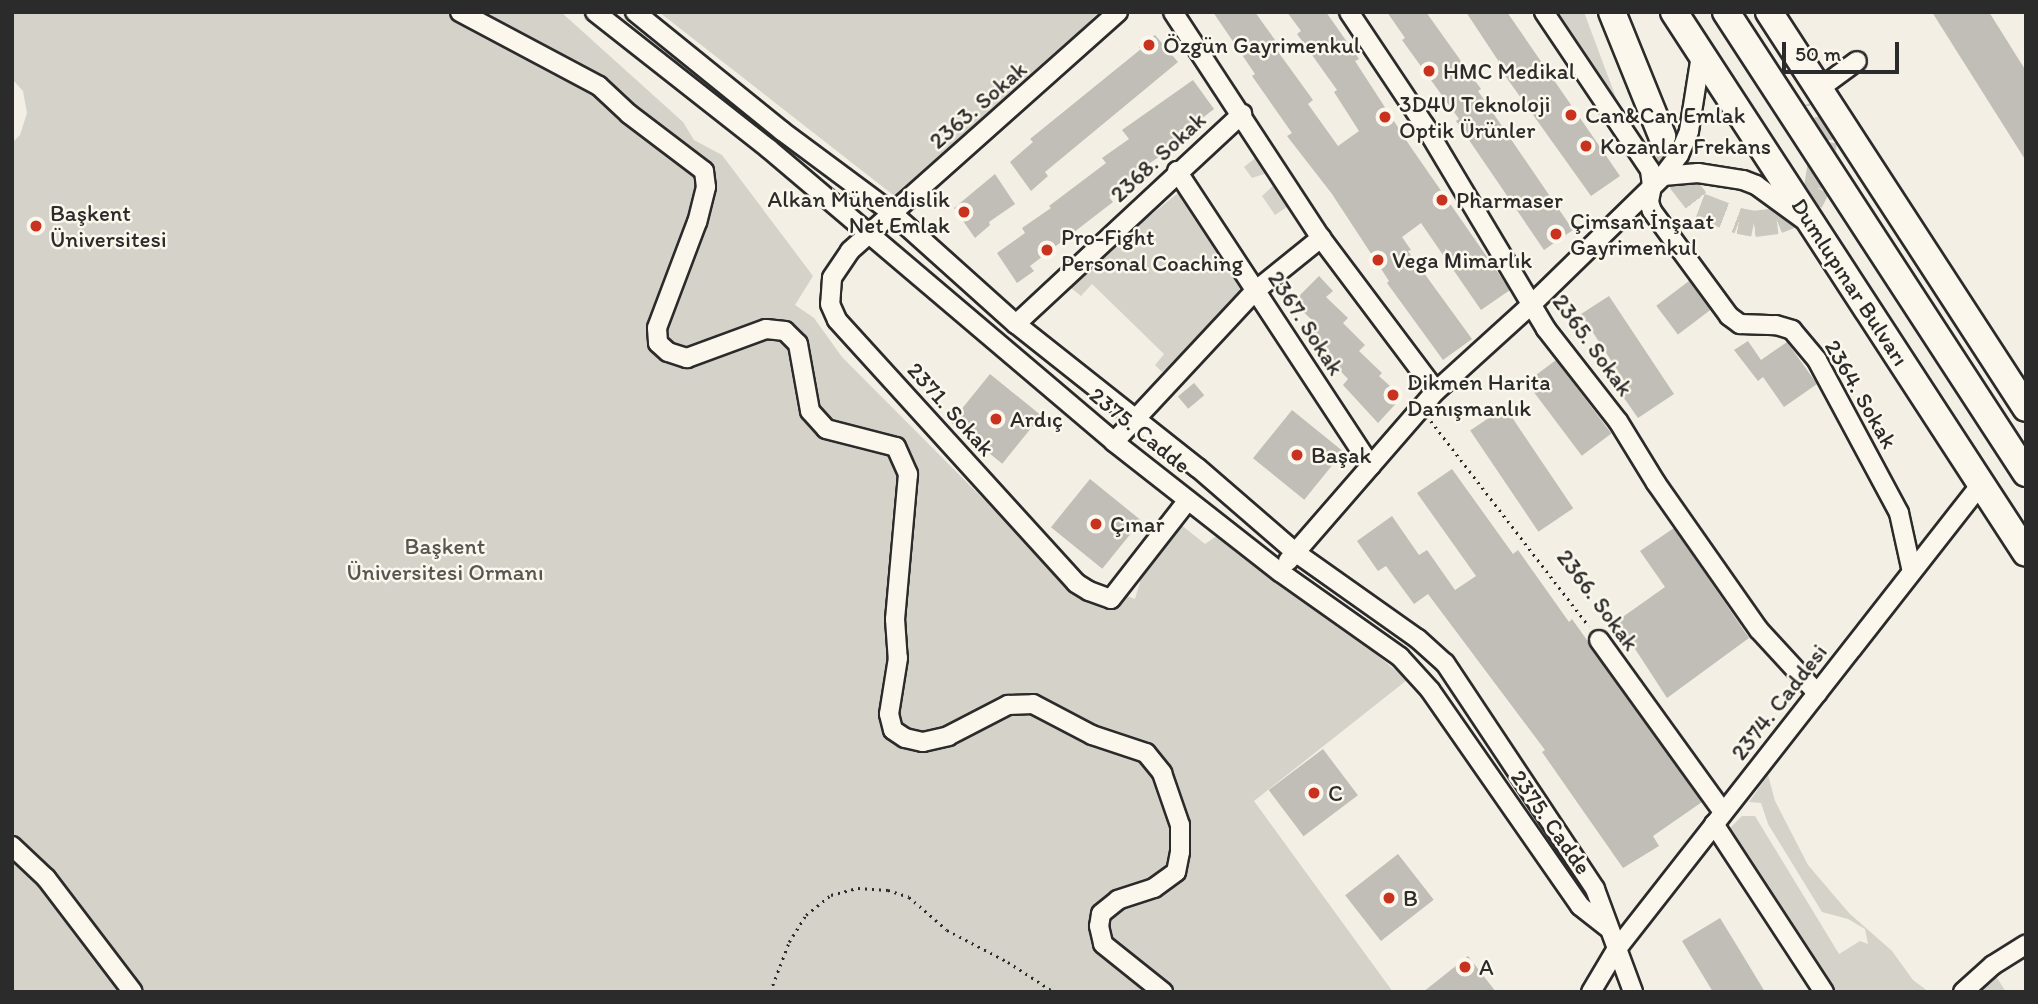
<!DOCTYPE html>
<html>
<head>
<meta charset="utf-8">
<style>
	body { margin:0 }
	#map { position:relative; width:2038px; height:1004px; overflow:hidden; background:#f3efe4; font-family:Itim,sans-serif }
	div>[style] { position:absolute }
	[style*='--x'] { left:calc(var(--x)*1px); top:calc(var(--y)*1px); width:calc(var(--w)*1px); rotate:calc(var(--a)*1deg) }
	.green>* { inset:0; background:#d5d2c9 }
	.building>* { inset:0; background:#c0beb6; transform-origin:0 0 }
	.highway-tunnel>* { height:26px; margin-top:-13px; transform-origin:0; background:repeating-linear-gradient(90deg,#cbc8bf 0 26px,transparent 0 39px) }
	.path>* { height:2.5px; margin-top:-1.25px; transform-origin:0; background:repeating-linear-gradient(90deg,#2b2b2b 0 2px,transparent 0 7px) }
	.roads { filter:drop-shadow(2px 0 #2b2b2b) drop-shadow(-2px 0 #2b2b2b) drop-shadow(0 2px #2b2b2b) drop-shadow(0 -2px #2b2b2b) }
	.minor>* { height:18px; margin:-9px; padding:0 9px; transform-origin:9px; border-radius:9px; background:#fbf7ec }
	.highway>* { height:26px; margin:-13px; padding:0 13px; transform-origin:13px; border-radius:13px; background:#fbf7ec }
	.dots>* { width:19px; height:19px; translate:-50% -50%; box-sizing:border-box; border:4px solid #fbf7ec; border-radius:50% }
	span { translate:-50% -50%; white-space:nowrap; text-align:center; line-height:1.15; -webkit-text-stroke:5px #fbf7ec; paint-order:stroke }
	.poi-label { font-size:23px; color:#2b2b2b }
	.left { translate:0 -50%; text-align:left }
	.right { translate:-100% -50%; text-align:right }
	.street-label { font-size:23px; color:#2b2b2b }
	.park-label { font-size:23px; color:#565552 }
	.frame { position:absolute; inset:0; border:14px solid #2b2b2b; pointer-events:none }
	.scale { position:absolute; left:1782px; top:42px; width:117px; height:32px; box-sizing:border-box; border:4px solid #2b2b2b; border-top:0; padding-left:9px; font-size:21px; line-height:24px; white-space:nowrap; color:#2b2b2b; -webkit-text-stroke:5px #fbf7ec; paint-order:stroke }
</style>
</head>
<body>
<div id="map">
	<div class="green">
		<i style="clip-path:polygon(12px 12px,561px 12px,683px 122px,694px 140px,722px 155px,813px 276px,795px 305px,814px 318px,842px 357px,1075px 591px,1103px 609px,1127px 596px,1135px 599px,1142px 575px,1180px 524px,1205px 544px,1218px 535px,1247px 561px,1370px 649px,1407px 680px,1254px 801px,1393px 992px,12px 992px,12px 143px,20px 135px,27px 113px,23px 91px,12px 79px)"></i>
		<i style="clip-path:polygon(659px 12px,1099px 12px,910px 199px,897px 198px)"></i>
		<i style="clip-path:polygon(1551px 12px,1584px 12px,1625px 122px)"></i>
		<i style="clip-path:polygon(1259px 155px,1270px 172px,1252px 178px,1244px 167px)"></i>
		<i style="clip-path:polygon(1276px 183px,1290px 205px,1275px 215px,1262px 196px)"></i>
		<i style="clip-path:polygon(1178px 193px,1187px 195px,1247px 294px,1162px 372px,1155px 365px,1164px 354px,1092px 284px,1081px 296px,1066px 284px)"></i>
		<i style="clip-path:polygon(1768px 775px,1775px 801px,1808px 865px,1849px 913px,1892px 951px,1913px 980px,1929px 992px,1829px 992px,1726px 832px,1742px 816px,1755px 816px,1839px 954px,1860px 941px,1868px 944px,1865px 929px,1848px 919px,1822px 912px,1768px 824px,1761px 803px,1749px 802px)"></i>
		<i style="clip-path:polygon(1994px 973px,2006px 992px,1969px 992px)"></i>
	</div>
	<div class="building">
		<i style="clip-path:polygon(1213px 12px,1255px 12px,1275px 40px,1271px 42px,1313px 100px,1308px 104px,1338px 146px,1359px 131px,1334px 92px,1337px 90px,1297px 34px,1301px 31px,1287px 12px,1326px 12px,1359px 59px,1355px 61px,1410px 146px,1510px 290px,1481px 310px,1421px 223px,1402px 237px,1411px 250px,1408px 251px,1472px 339px,1443px 360px,1387px 283px,1389px 281px,1332px 194px,1287px 136px,1292px 133px,1252px 76px,1255px 74px)"></i>
		<i style="clip-path:polygon(1387px 12px,1426px 12px,1481px 89px,1478px 91px,1573px 230px,1544px 250px,1456px 121px,1459px 119px,1402px 40px,1405px 38px)"></i>
		<i style="clip-path:polygon(1466px 12px,1507px 12px,1620px 176px,1591px 196px,1501px 70px,1503px 68px)"></i>
		<i style="clip-path:polygon(1932px 12px,1989px 12px,2026px 71px,2026px 161px)"></i>
		<i style="clip-path:polygon(1155px 35px,1178px 62px,1045px 172px,1048px 176px,1031px 191px,1010px 162px,1033px 142px,1030px 139px,1141px 49px,1139px 47px)"></i>
		<i style="clip-path:polygon(1193px 80px,1214px 109px,1161px 150px,1163px 154px,1137px 172px,1139px 176px,1109px 197px,1113px 202px,1030px 266px,1034px 271px,1017px 283px,997px 253px,1025px 233px,1022px 228px,1051px 208px,1049px 206px,1106px 163px,1102px 158px,1129px 139px,1122px 130px)"></i>
		<i style="clip-path:polygon(995px 174px,1015px 204px,989px 222px,990px 225px,975px 238px,954px 208px)"></i>
		<i style="clip-path:polygon(1319px 276px,1333px 291px,1326px 297px,1348px 318px,1343px 323px,1365px 345px,1359px 351px,1382px 373px,1379px 376px,1402px 397px,1378px 423px,1343px 385px,1348px 379px,1326px 356px,1330px 351px,1309px 330px,1315px 323px,1293px 302px)"></i>
		<i style="left:1689px;top:281px;width:36px;height:41px;rotate:53deg"></i>
		<i style="clip-path:polygon(1609px 296px,1674px 394px,1638px 418px,1617px 388px,1625px 382px,1581px 314px)"></i>
		<i style="clip-path:polygon(1748px 341px,1761px 360px,1787px 342px,1817px 384px,1784px 407px,1763px 377px,1758px 381px,1734px 350px)"></i>
		<i style="left:1556px;top:360px;width:92px;height:37px;rotate:53deg"></i>
		<i style="left:990px;top:374px;width:66px;height:62px;rotate:39deg"></i>
		<i style="left:1194px;top:383px;width:16px;height:21px;rotate:50deg"></i>
		<i style="left:1505px;top:407px;width:122px;height:42px;rotate:56deg"></i>
		<i style="left:1292px;top:410px;width:66px;height:62px;rotate:39deg"></i>
		<i style="clip-path:polygon(1452px 469px,1513px 554px,1518px 550px,1569px 622px,1572px 619px,1702px 802px,1653px 836px,1659px 846px,1623px 868px,1542px 752px,1545px 750px,1428px 594px,1414px 604px,1386px 566px,1378px 571px,1357px 541px,1392px 516px,1419px 555px,1427px 550px,1455px 590px,1476px 576px,1417px 493px)"></i>
		<i style="left:1090px;top:479px;width:66px;height:62px;rotate:39deg"></i>
		<i style="clip-path:polygon(1674px 528px,1749px 638px,1667px 698px,1617px 621px,1665px 587px,1640px 551px)"></i>
		<i style="left:1323px;top:749px;width:58px;height:68px;rotate:53deg"></i>
		<i style="left:1398px;top:854px;width:58px;height:67px;rotate:52deg"></i>
		<i style="clip-path:polygon(1720px 918px,1742px 954px,1765px 992px,1713px 992px,1682px 941px)"></i>
		<i style="clip-path:polygon(1468px 956px,1496px 992px,1423px 992px,1442px 977px)"></i>
	</div>
	<div class="highway-tunnel">
		<i style="--x:1662;--y:136;--w:48;--a:67.8"></i>
		<i style="--x:1680;--y:180;--w:33;--a:52"></i>
		<i style="--x:1700;--y:206;--w:42;--a:21"></i>
		<i style="--x:1739;--y:221;--w:15;--a:11"></i>
		<i style="--x:1754;--y:224;--w:23;--a:-7"></i>
		<i style="--x:1777;--y:221;--w:18;--a:-22"></i>
		<i style="--x:1794;--y:214;--w:20;--a:-37"></i>
		<i style="--x:1810;--y:202;--w:16;--a:-63"></i>
		<i style="--x:1817;--y:188;--w:47;--a:-81.3"></i>
		<i style="--x:1824;--y:142;--w:41;--a:-105.4"></i>
	</div>
	<div class="path">
		<i style="--x:1431;--y:421;--w:259;--a:52.4"></i>
		<i style="--x:770;--y:992;--w:53;--a:-69.2"></i>
		<i style="--x:789;--y:942;--w:32;--a:-58"></i>
		<i style="--x:806;--y:915;--w:32;--a:-39"></i>
		<i style="--x:831;--y:895;--w:28;--a:-15"></i>
		<i style="--x:858;--y:888;--w:30;--a:4"></i>
		<i style="--x:888;--y:890;--w:22;--a:18"></i>
		<i style="--x:909;--y:897;--w:50;--a:41"></i>
		<i style="--x:947;--y:930;--w:69;--a:27.7"></i>
		<i style="--x:1008;--y:962;--w:55;--a:33.1"></i>
	</div>
	<div class="roads">
		<div class="minor">
			<i style="--x:460;--y:12;--w:157;--a:28"></i>
			<i style="--x:599;--y:86;--w:41;--a:43"></i>
			<i style="--x:629;--y:114;--w:94;--a:37.2"></i>
			<i style="--x:704;--y:171;--w:16;--a:83"></i>
			<i style="--x:706;--y:187;--w:36;--a:104"></i>
			<i style="--x:697;--y:222;--w:113;--a:110.7"></i>
			<i style="--x:657;--y:328;--w:15;--a:86"></i>
			<i style="--x:658;--y:343;--w:13;--a:42"></i>
			<i style="--x:668;--y:352;--w:20;--a:18"></i>
			<i style="--x:687;--y:358;--w:84;--a:-20.2"></i>
			<i style="--x:766;--y:329;--w:19;--a:6"></i>
			<i style="--x:785;--y:331;--w:18;--a:45"></i>
			<i style="--x:798;--y:344;--w:68;--a:79.8"></i>
			<i style="--x:810;--y:411;--w:24;--a:48"></i>
			<i style="--x:826;--y:429;--w:72;--a:14.4"></i>
			<i style="--x:896;--y:447;--w:30;--a:66"></i>
			<i style="--x:908;--y:474;--w:146;--a:95.1"></i>
			<i style="--x:895;--y:619;--w:39;--a:86"></i>
			<i style="--x:898;--y:658;--w:57;--a:99.1"></i>
			<i style="--x:889;--y:714;--w:16;--a:76"></i>
			<i style="--x:893;--y:730;--w:14;--a:34"></i>
			<i style="--x:905;--y:738;--w:18;--a:13"></i>
			<i style="--x:923;--y:742;--w:26;--a:-13"></i>
			<i style="--x:948;--y:736;--w:68;--a:-27.3"></i>
			<i style="--x:1008;--y:705;--w:25;--a:-2"></i>
			<i style="--x:1033;--y:704;--w:67;--a:27.7"></i>
			<i style="--x:1092;--y:735;--w:57;--a:18.4"></i>
			<i style="--x:1146;--y:753;--w:26;--a:51"></i>
			<i style="--x:1162;--y:773;--w:55;--a:70.9"></i>
			<i style="--x:1180;--y:825;--w:27;--a:90"></i>
			<i style="--x:1180;--y:852;--w:20;--a:101"></i>
			<i style="--x:1176;--y:872;--w:27;--a:144"></i>
			<i style="--x:1154;--y:888;--w:38;--a:162"></i>
			<i style="--x:1118;--y:900;--w:22;--a:141"></i>
			<i style="--x:1101;--y:914;--w:12;--a:99"></i>
			<i style="--x:1099;--y:926;--w:18;--a:77"></i>
			<i style="--x:1103;--y:944;--w:77;--a:38.7"></i>
			<i style="--x:595;--y:12;--w:221;--a:38.2"></i>
			<i style="--x:769;--y:149;--w:453;--a:40.3"></i>
			<i style="--x:1114;--y:442;--w:211;--a:38.1"></i>
			<i style="--x:1280;--y:572;--w:147;--a:35.3"></i>
			<i style="--x:1400;--y:657;--w:45;--a:47.7"></i>
			<i style="--x:1430;--y:690;--w:263;--a:55.2"></i>
			<i style="--x:1580;--y:906;--w:34;--a:38"></i>
			<i style="--x:635;--y:12;--w:189;--a:39"></i>
			<i style="--x:782;--y:131;--w:136;--a:36.6"></i>
			<i style="--x:891;--y:212;--w:168;--a:41.9"></i>
			<i style="--x:1016;--y:324;--w:232;--a:38.4"></i>
			<i style="--x:1198;--y:468;--w:128;--a:40.9"></i>
			<i style="--x:1295;--y:552;--w:151;--a:35.3"></i>
			<i style="--x:1418;--y:639;--w:36;--a:42"></i>
			<i style="--x:1445;--y:663;--w:271;--a:56.4"></i>
			<i style="--x:1595;--y:889;--w:110;--a:69.7"></i>
			<i style="--x:1118;--y:12;--w:359;--a:138.3"></i>
			<i style="--x:850;--y:251;--w:32;--a:124"></i>
			<i style="--x:832;--y:278;--w:26;--a:94"></i>
			<i style="--x:830;--y:304;--w:17;--a:66"></i>
			<i style="--x:837;--y:320;--w:355;--a:47.7"></i>
			<i style="--x:1076;--y:583;--w:15;--a:32"></i>
			<i style="--x:1089;--y:591;--w:23;--a:20"></i>
			<i style="--x:1111;--y:599;--w:125;--a:-52.1"></i>
			<i style="--x:1173;--y:12;--w:270;--a:56.8"></i>
			<i style="--x:1321;--y:238;--w:191;--a:53.1"></i>
			<i style="--x:1349;--y:12;--w:137;--a:56.3"></i>
			<i style="--x:1425;--y:126;--w:236;--a:59.2"></i>
			<i style="--x:1546;--y:329;--w:117;--a:52"></i>
			<i style="--x:1618;--y:421;--w:73;--a:58.5"></i>
			<i style="--x:1656;--y:483;--w:179;--a:55"></i>
			<i style="--x:1759;--y:630;--w:86;--a:47.4"></i>
			<i style="--x:1544;--y:12;--w:190;--a:56.1"></i>
			<i style="--x:1650;--y:170;--w:16;--a:83"></i>
			<i style="--x:1652;--y:186;--w:16;--a:101"></i>
			<i style="--x:1649;--y:202;--w:9;--a:72"></i>
			<i style="--x:1652;--y:211;--w:130;--a:53.7"></i>
			<i style="--x:1729;--y:316;--w:14;--a:36"></i>
			<i style="--x:1740;--y:324;--w:36;--a:2"></i>
			<i style="--x:1776;--y:325;--w:17;--a:17"></i>
			<i style="--x:1792;--y:330;--w:39;--a:50"></i>
			<i style="--x:1817;--y:360;--w:174;--a:61.8"></i>
			<i style="--x:1899;--y:513;--w:60;--a:77.6"></i>
			<i style="--x:1819;--y:89;--w:47;--a:-36.4"></i>
			<i style="--x:1177;--y:171;--w:353;--a:56.7"></i>
			<i style="--x:1663;--y:176;--w:35;--a:-5"></i>
			<i style="--x:1698;--y:173;--w:46;--a:8.8"></i>
			<i style="--x:1743;--y:180;--w:14;--a:21"></i>
			<i style="--x:1756;--y:185;--w:59;--a:36.1"></i>
			<i style="--x:1016;--y:324;--w:309;--a:-42.9"></i>
			<i style="--x:1114;--y:442;--w:207;--a:-47"></i>
			<i style="--x:1255;--y:291;--w:85;--a:-38.8"></i>
			<i style="--x:1288;--y:561;--w:225;--a:-49"></i>
			<i style="--x:1436;--y:391;--w:130;--a:-42.2"></i>
			<i style="--x:1532;--y:304;--w:183;--a:-44.3"></i>
			<i style="--x:1663;--y:176;--w:26;--a:-53"></i>
			<i style="--x:1679;--y:155;--w:26;--a:-67"></i>
			<i style="--x:1689;--y:131;--w:77;--a:-81"></i>
			<i style="--x:1599;--y:640;--w:212;--a:54.2"></i>
			<i style="--x:1714;--y:824;--w:201;--a:56.8"></i>
			<i style="--x:12;--y:846;--w:47;--a:43.3"></i>
			<i style="--x:46;--y:878;--w:143;--a:52.7"></i>
			<i style="--x:1591;--y:992;--w:49;--a:-59.2"></i>
			<i style="--x:1616;--y:950;--w:592;--a:-51.93"></i>
			<i style="--x:1963;--y:992;--w:40;--a:-42"></i>
			<i style="--x:1993;--y:965;--w:39;--a:-32"></i>
		</div>
		<div class="highway">
			<i style="--x:1612;--y:12;--w:134;--a:68"></i>
			<i style="--x:1674;--y:12;--w:645;--a:56.95"></i>
			<i style="--x:1726;--y:12;--w:550;--a:56.95"></i>
			<i style="--x:1769;--y:12;--w:472;--a:57"></i>
		</div>
	</div>
	<div class="dots">
		<i style="left:1149px;top:45px;background:#c8321e"></i>
		<i style="left:1429px;top:71px;background:#c8321e"></i>
		<i style="left:1571px;top:115px;background:#c8321e"></i>
		<i style="left:1385px;top:117px;background:#c8321e"></i>
		<i style="left:1586px;top:146px;background:#c8321e"></i>
		<i style="left:1442px;top:200px;background:#c8321e"></i>
		<i style="left:964px;top:212px;background:#c8321e"></i>
		<i style="left:36px;top:226px;background:#c8321e"></i>
		<i style="left:1556px;top:234px;background:#c8321e"></i>
		<i style="left:1047px;top:250px;background:#c8321e"></i>
		<i style="left:1378px;top:260px;background:#c8321e"></i>
		<i style="left:1393px;top:395px;background:#c8321e"></i>
		<i style="left:996px;top:419px;background:#c8321e"></i>
		<i style="left:1297px;top:455px;background:#c8321e"></i>
		<i style="left:1096px;top:524px;background:#c8321e"></i>
		<i style="left:1314px;top:793px;background:#c8321e"></i>
		<i style="left:1389px;top:898px;background:#c8321e"></i>
		<i style="left:1465px;top:967px;background:#c8321e"></i>
	</div>
	<div class="poi-label">
		<span class="left" style="left:1163px;top:45px">Özgün Gayrimenkul</span>
		<span class="left" style="left:1443px;top:71px">HMC Medikal</span>
		<span class="left" style="left:1399px;top:117px">3D4U Teknoloji<br>Optik Ürünler</span>
		<span class="left" style="left:1585px;top:115px">Can&amp;Can Emlak</span>
		<span class="left" style="left:1600px;top:146px">Kozanlar Frekans</span>
		<span class="right" style="left:950px;top:212px">Alkan Mühendislik<br>Net Emlak</span>
		<span class="left" style="left:1456px;top:200px">Pharmaser</span>
		<span class="left" style="left:50px;top:226px">Başkent<br>Üniversitesi</span>
		<span class="left" style="left:1570px;top:234px">Çimsan İnşaat<br>Gayrimenkul</span>
		<span class="left" style="left:1061px;top:250px">Pro-Fight<br>Personal Coaching</span>
		<span class="left" style="left:1392px;top:260px">Vega Mimarlık</span>
		<span class="left" style="left:1407px;top:395px">Dikmen Harita<br>Danışmanlık</span>
		<span class="left" style="left:1010px;top:419px">Ardıç</span>
		<span class="left" style="left:1311px;top:455px">Başak</span>
		<span class="left" style="left:1110px;top:524px">Çınar</span>
		<span class="left" style="left:1328px;top:793px">C</span>
		<span class="left" style="left:1403px;top:898px">B</span>
		<span class="left" style="left:1479px;top:967px">A</span>
	</div>
	<div class="street-label">
		<span style="left:978px;top:105px;rotate:-41deg">2363. Sokak</span>
		<span style="left:1158px;top:157px;rotate:-43deg">2368. Sokak</span>
		<span style="left:1850px;top:282px;rotate:57deg">Dumlupınar Bulvarı</span>
		<span style="left:1306px;top:323px;rotate:57deg">2367. Sokak</span>
		<span style="left:1593px;top:345px;rotate:54deg">2365. Sokak</span>
		<span style="left:1861px;top:394px;rotate:60deg">2364. Sokak</span>
		<span style="left:951px;top:409px;rotate:48deg">2371. Sokak</span>
		<span style="left:1140px;top:430px;rotate:39deg">2375. Cadde</span>
		<span style="left:1598px;top:600px;rotate:53deg">2366. Sokak</span>
		<span style="left:1779px;top:702px;rotate:-52deg">2374. Caddesi</span>
		<span style="left:1551px;top:822px;rotate:55deg">2375. Cadde</span>
	</div>
	<div class="park-label">
		<span style="left:445px;top:559px">Başkent<br>Üniversitesi Ormanı</span>
	</div>
	<div class="frame"></div>
	<div class="scale">50 m</div>
</div>
</body>
</html>
